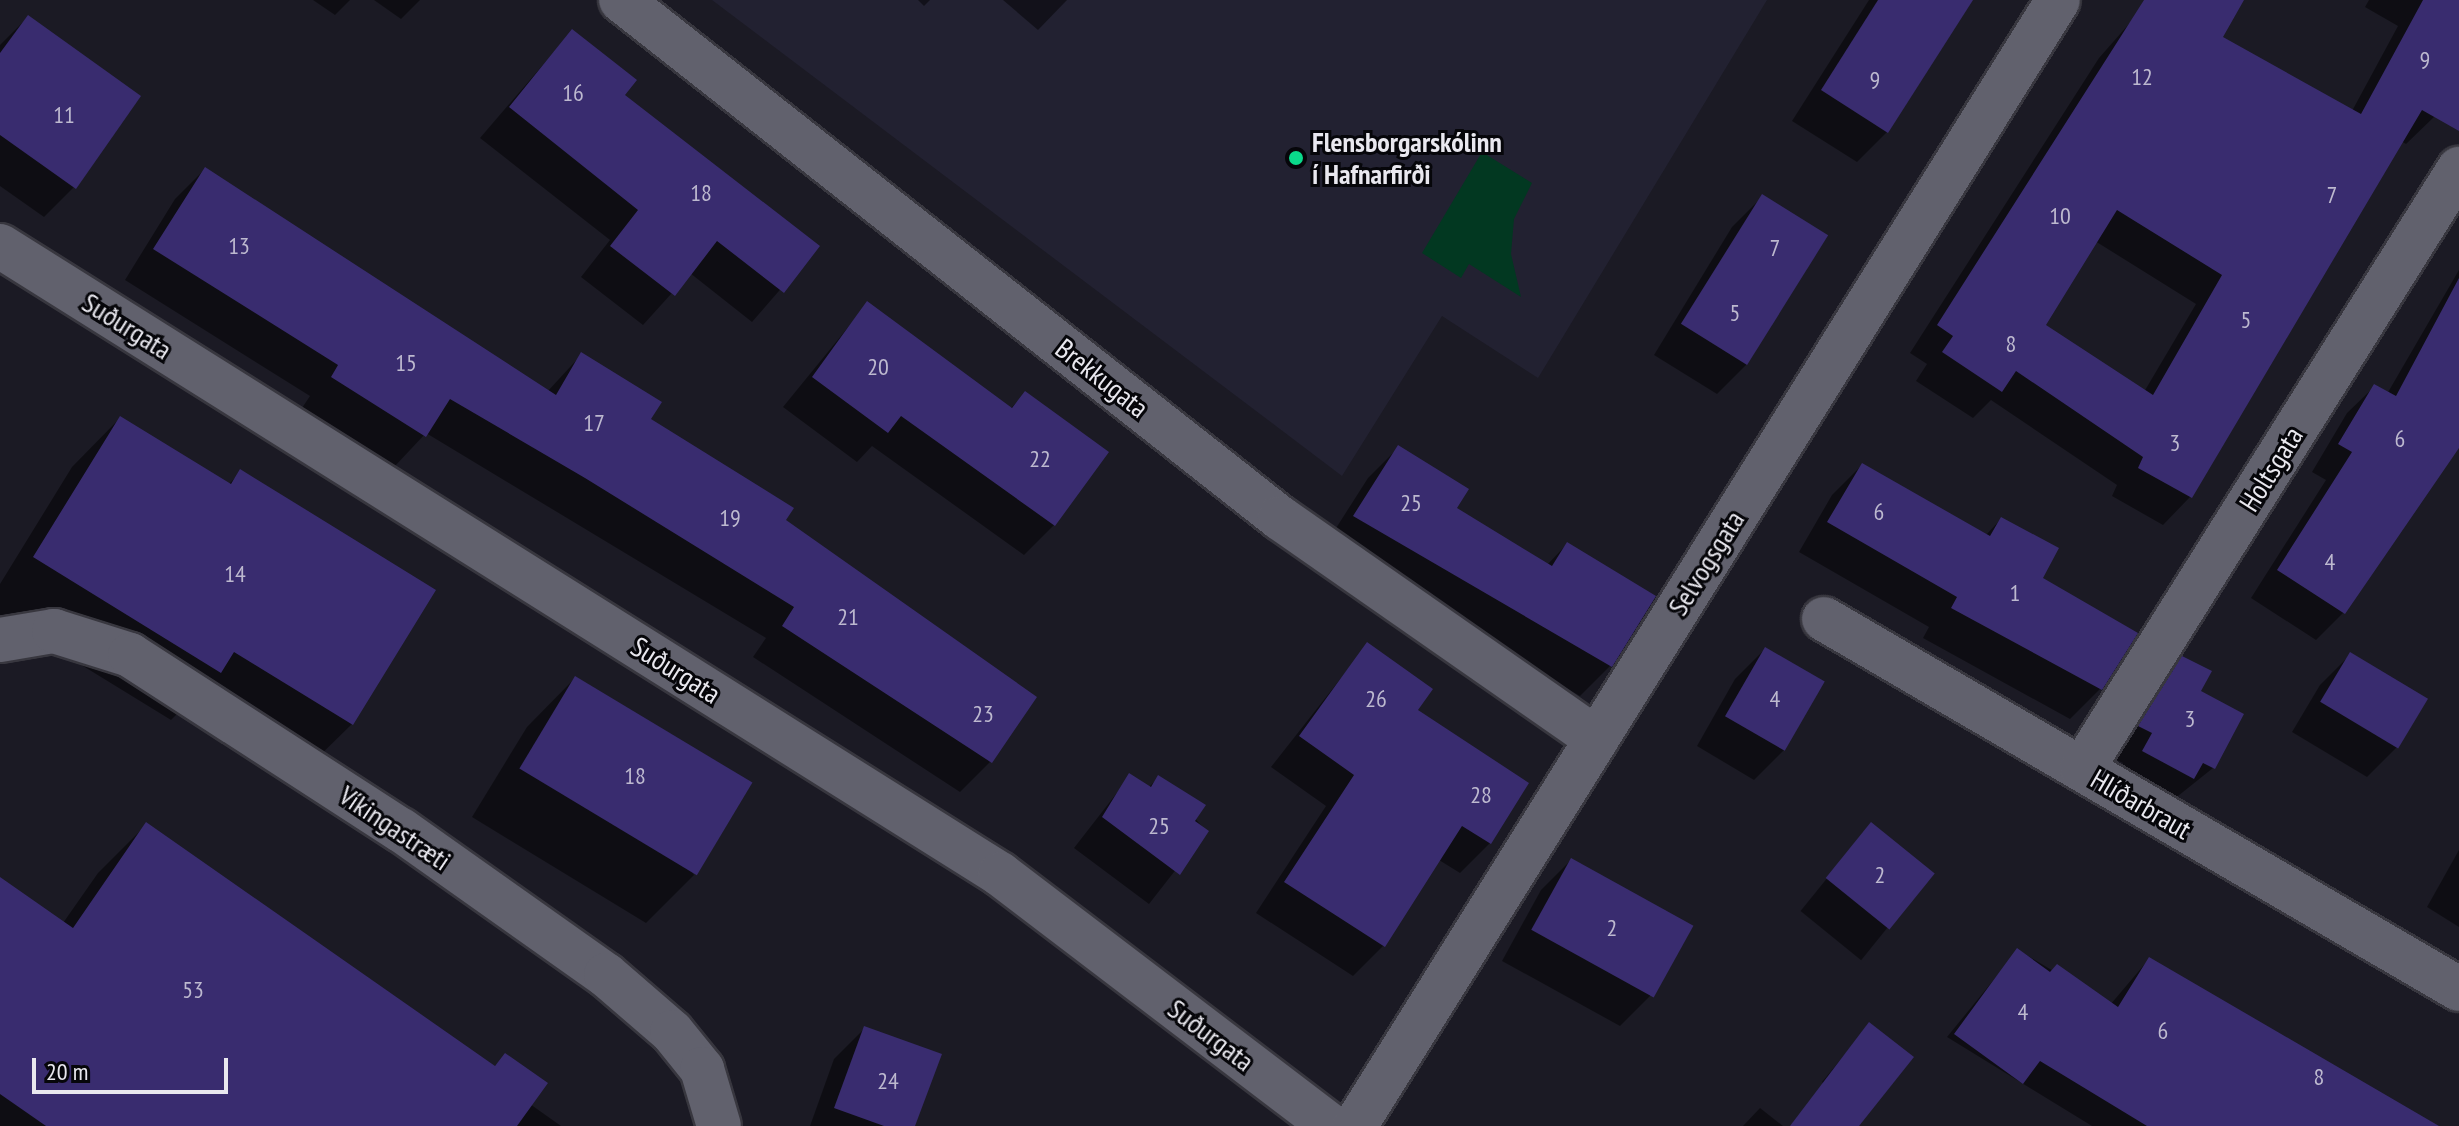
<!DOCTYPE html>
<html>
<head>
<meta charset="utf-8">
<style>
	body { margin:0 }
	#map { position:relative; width:2459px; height:1126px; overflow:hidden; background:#1b1a24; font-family:"PT Sans Narrow",sans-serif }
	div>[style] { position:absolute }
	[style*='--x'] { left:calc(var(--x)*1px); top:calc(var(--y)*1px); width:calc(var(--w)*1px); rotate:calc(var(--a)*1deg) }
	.built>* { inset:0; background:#222131 }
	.green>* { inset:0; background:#023821 }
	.shadow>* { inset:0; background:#0007; transform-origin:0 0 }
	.building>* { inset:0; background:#392c6f; transform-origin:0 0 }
	.roads { filter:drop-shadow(2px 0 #38373f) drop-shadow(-2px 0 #38373f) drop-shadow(0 2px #38373f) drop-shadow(0 -2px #38373f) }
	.street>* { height:44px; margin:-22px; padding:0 22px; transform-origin:22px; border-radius:22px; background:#61616d }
	.dots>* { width:22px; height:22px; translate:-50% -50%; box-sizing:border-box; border:4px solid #06060a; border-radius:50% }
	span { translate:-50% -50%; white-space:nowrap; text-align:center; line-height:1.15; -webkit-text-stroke:6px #06060a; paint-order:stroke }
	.number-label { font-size:24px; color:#bdb9cf }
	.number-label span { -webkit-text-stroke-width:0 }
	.poi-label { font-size:28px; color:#e9e8ef; font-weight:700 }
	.left { translate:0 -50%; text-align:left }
	.street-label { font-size:28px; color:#e9e8ef }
	.scale { position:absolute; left:32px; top:1058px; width:196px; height:36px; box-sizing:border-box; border:4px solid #e9e8ef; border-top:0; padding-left:10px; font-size:24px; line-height:28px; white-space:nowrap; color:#e9e8ef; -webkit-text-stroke:6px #06060a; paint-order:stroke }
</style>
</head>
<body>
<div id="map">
	<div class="built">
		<i style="clip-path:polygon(712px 0,1767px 0,1538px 378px,1442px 316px,1342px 476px)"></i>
	</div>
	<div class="green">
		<i style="clip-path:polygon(1482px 152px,1532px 183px,1514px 219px,1511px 254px,1521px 297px,1469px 264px,1461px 278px,1422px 253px)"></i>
	</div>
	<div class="shadow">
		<i style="clip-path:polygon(313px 0,350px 0,335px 15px)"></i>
		<i style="clip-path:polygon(374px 0,420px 0,401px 19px)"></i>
		<i style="clip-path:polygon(918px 0,930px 0,924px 6px)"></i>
		<i style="clip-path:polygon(1003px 0,1067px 0,1038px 30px)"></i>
		<i style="clip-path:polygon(1869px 0,1961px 0,1887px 132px,1857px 162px,1792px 121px)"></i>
		<i style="clip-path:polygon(evenodd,2150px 0,2243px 0,2220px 38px,2352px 111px,2398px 26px,2365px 7px,2369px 0,2459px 0,2459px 70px,2434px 117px,2406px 144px,2401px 141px,2190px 497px,2163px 525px,2112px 496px,2117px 485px,1991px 400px,1973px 418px,1916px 381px,1927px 364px,1910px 353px,2099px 58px,2150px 0,2095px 241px,2196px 304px,2144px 392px,2043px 325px,2095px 241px)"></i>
		<i style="clip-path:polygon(28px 17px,74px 187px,44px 217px,0 186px,0 45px)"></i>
		<i style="clip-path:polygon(572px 31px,622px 95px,818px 246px,752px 322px,690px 273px,643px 325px,581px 277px,610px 240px,480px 138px)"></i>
		<i style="clip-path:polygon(205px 169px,547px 392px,582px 354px,648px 420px,784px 521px,990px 762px,960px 792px,753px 657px,766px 638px,426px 433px,395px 466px,302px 408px,310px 396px,125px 280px,175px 199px)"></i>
		<i style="clip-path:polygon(1762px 197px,1747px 364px,1717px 394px,1654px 355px,1732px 227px)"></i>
		<i style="clip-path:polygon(2459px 270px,2459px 443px,2344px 612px,2316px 640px,2251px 598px,2326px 480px,2312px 472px,2347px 413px,2375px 386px,2387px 394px)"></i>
		<i style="clip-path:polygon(867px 304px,1010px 409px,1025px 394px,1054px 525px,1024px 555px,872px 446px,857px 462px,783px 407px)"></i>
		<i style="clip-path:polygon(120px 418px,228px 485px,241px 472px,352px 724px,303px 772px,189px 702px,171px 720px,0 615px,0 584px,72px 467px)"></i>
		<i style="clip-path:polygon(1398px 448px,1454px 509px,1547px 565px,1567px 544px,1610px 666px,1580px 696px,1324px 547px,1368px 478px)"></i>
		<i style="clip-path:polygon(1862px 465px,1985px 536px,2001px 519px,2100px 689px,2070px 719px,1923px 638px,1929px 627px,1799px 552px,1832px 495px)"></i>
		<i style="clip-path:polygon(1367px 645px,1415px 710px,1490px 843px,1460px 873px,1439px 860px,1383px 946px,1353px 976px,1256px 913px,1326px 806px,1271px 767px)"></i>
		<i style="clip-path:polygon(1765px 649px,1784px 750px,1754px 780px,1697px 746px,1735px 679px)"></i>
		<i style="clip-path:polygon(2350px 655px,2397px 747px,2367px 777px,2292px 732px,2320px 685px)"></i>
		<i style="clip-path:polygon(2183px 659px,2199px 692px,2242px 715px,2213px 768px,2163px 808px,2113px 782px,2123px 763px,2110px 757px,2153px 689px)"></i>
		<i style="clip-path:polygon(575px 678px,694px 875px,646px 923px,472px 817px,527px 727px)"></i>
		<i style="clip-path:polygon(1130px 776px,1148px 788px,1159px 777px,1206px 831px,1149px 904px,1074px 848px)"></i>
		<i style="left:1871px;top:824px;width:78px;height:112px;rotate:39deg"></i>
		<i style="clip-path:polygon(146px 825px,493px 1068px,505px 1056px,530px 1104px,561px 1126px,0 1126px,0 879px,63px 923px,98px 873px)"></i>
		<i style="clip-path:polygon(2459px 850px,2459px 927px,2427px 907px)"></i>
		<i style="clip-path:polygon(1571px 860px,1690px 927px,1650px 996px,1620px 1026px,1502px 961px,1541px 890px)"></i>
		<i style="clip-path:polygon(2018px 950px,2110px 1005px,2149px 959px,2393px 1126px,2092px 1126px,1947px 1037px)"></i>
		<i style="clip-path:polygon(1869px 1025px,1863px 1114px,1822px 1082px)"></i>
		<i style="clip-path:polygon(864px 1029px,913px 1126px,810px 1126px,834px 1059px)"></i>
		<i style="clip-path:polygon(1760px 1108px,1783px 1126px,1743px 1126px)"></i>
	</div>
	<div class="building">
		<i style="clip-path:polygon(1878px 0,1973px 0,1888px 133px,1821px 90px)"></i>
		<i style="clip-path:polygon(evenodd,2144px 0,2244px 0,2223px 37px,2361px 114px,2423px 0,2459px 0,2459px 131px,2422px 110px,2192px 498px,2138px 468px,2143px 457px,2016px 371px,2002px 392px,1942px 352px,1953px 336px,1937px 325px,2144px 0,2117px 210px,2222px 275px,2153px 395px,2046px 325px,2117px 210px)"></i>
		<i style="clip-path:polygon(28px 15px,141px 96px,76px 189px,0 135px,0 53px)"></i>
		<i style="clip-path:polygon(572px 29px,637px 80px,625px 95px,820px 246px,784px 293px,717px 241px,675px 296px,610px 246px,638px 210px,509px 107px)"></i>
		<i style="clip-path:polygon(205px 167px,556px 395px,581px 352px,662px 402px,651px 419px,794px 508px,786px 520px,1037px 697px,992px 763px,782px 626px,794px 607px,585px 478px,450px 399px,426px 437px,331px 377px,338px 365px,153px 249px)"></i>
		<i style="left:1762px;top:194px;width:78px;height:153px;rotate:32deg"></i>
		<i style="clip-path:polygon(2459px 278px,2459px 448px,2345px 614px,2277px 570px,2352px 452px,2338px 444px,2374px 384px,2396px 396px)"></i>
		<i style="clip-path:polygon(867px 301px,1012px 408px,1025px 391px,1109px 452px,1055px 526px,901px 416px,888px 433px,812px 377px)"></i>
		<i style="clip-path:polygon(120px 416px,231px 484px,240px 469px,436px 590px,353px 725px,234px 652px,221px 673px,33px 557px)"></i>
		<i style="clip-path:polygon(1398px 445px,1469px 489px,1457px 508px,1552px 566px,1567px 542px,1656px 596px,1612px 667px,1353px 516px)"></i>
		<i style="clip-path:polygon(1862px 463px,1990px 536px,2001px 517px,2059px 548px,2043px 578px,2138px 633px,2102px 690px,1951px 608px,1957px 597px,1827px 522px)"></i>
		<i style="clip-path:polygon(1367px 642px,1433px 689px,1418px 710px,1529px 783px,1491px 844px,1462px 826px,1385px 947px,1284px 882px,1354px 775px,1299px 736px)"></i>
		<i style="left:1765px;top:647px;width:69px;height:80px;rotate:30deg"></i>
		<i style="left:2350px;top:652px;width:91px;height:58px;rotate:31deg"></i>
		<i style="clip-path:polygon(2182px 656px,2212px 671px,2201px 691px,2244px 714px,2215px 769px,2203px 763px,2194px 779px,2142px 751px,2152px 733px,2138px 726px)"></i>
		<i style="left:575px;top:676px;width:207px;height:108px;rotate:31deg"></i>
		<i style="clip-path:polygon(1129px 773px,1151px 787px,1158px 775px,1206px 805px,1195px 821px,1209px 831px,1180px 875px,1102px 817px)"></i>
		<i style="clip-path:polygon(146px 822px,495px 1066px,505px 1053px,548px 1083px,517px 1126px,46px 1126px,0 1094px,0 877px,73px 928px)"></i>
		<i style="left:1871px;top:822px;width:82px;height:72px;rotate:39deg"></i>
		<i style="left:1571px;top:858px;width:140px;height:82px;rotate:29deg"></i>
		<i style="clip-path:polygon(2017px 948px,2050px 972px,2057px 964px,2118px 1007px,2149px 957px,2439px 1126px,2147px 1126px,2040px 1061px,2023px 1084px,1954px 1034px)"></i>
		<i style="clip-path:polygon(1869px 1022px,1914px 1057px,1859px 1126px,1790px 1126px)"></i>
		<i style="clip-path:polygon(864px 1026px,942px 1054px,915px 1126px,884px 1126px,834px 1108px)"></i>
	</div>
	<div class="roads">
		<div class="street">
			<i style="--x:621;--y:0;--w:838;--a:38.17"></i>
			<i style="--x:1280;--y:518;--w:386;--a:34.9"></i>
			<i style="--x:0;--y:246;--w:1181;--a:32.13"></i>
			<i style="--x:1000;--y:874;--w:416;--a:37.3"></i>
			<i style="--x:1824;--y:619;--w:735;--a:30.23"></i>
			<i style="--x:0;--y:640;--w:55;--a:-9.5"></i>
			<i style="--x:54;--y:631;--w:80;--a:17.5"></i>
			<i style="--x:130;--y:655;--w:323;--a:32.9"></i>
			<i style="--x:401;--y:830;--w:251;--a:35.3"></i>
			<i style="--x:606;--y:975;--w:87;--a:40.8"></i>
			<i style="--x:672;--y:1032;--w:48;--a:51"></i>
			<i style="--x:702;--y:1069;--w:59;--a:73.4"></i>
			<i style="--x:2082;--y:769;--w:709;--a:-57.86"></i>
			<i style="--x:1355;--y:1126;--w:1327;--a:-58.02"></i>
		</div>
	</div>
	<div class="dots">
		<i style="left:1296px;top:158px;background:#0ad98b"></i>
	</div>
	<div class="number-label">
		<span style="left:2425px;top:60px">9</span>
		<span style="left:2142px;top:77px">12</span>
		<span style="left:1875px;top:80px">9</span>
		<span style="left:573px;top:93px">16</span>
		<span style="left:64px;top:115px">11</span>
		<span style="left:701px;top:193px">18</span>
		<span style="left:2332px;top:195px">7</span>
		<span style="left:2060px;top:216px">10</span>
		<span style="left:239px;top:246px">13</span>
		<span style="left:1775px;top:248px">7</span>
		<span style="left:1735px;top:313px">5</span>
		<span style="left:2246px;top:320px">5</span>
		<span style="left:2011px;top:344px">8</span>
		<span style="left:406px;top:363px">15</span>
		<span style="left:878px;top:367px">20</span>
		<span style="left:594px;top:423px">17</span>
		<span style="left:2400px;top:439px">6</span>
		<span style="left:2175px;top:443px">3</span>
		<span style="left:1040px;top:459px">22</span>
		<span style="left:1411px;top:503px">25</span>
		<span style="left:1879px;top:512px">6</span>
		<span style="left:730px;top:518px">19</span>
		<span style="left:2330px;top:562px">4</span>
		<span style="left:235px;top:574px">14</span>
		<span style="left:2015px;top:593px">1</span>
		<span style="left:848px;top:617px">21</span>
		<span style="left:1376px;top:699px">26</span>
		<span style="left:1775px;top:699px">4</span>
		<span style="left:983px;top:714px">23</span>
		<span style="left:2190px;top:719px">3</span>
		<span style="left:635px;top:776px">18</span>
		<span style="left:1481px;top:795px">28</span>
		<span style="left:1159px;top:826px">25</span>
		<span style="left:1880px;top:875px">2</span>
		<span style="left:1612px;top:928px">2</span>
		<span style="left:193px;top:990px">53</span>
		<span style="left:2023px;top:1012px">4</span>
		<span style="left:2163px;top:1031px">6</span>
		<span style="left:2319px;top:1077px">8</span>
		<span style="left:888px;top:1081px">24</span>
	</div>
	<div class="poi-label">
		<span class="left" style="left:1312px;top:158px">Flensborgarskólinn<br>í Hafnarfirði</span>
	</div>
	<div class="street-label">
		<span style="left:127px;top:326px;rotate:32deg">Suðurgata</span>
		<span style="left:1102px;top:378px;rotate:38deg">Brekkugata</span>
		<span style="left:2271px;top:469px;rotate:-58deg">Holtsgata</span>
		<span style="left:1706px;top:563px;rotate:-58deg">Selvogsgata</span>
		<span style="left:676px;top:670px;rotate:32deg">Suðurgata</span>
		<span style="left:2141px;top:804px;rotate:30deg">Hlíðarbraut</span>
		<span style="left:395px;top:828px;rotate:34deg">Víkingastræti</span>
		<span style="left:1211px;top:1035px;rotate:37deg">Suðurgata</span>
	</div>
	<div class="scale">20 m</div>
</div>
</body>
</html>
